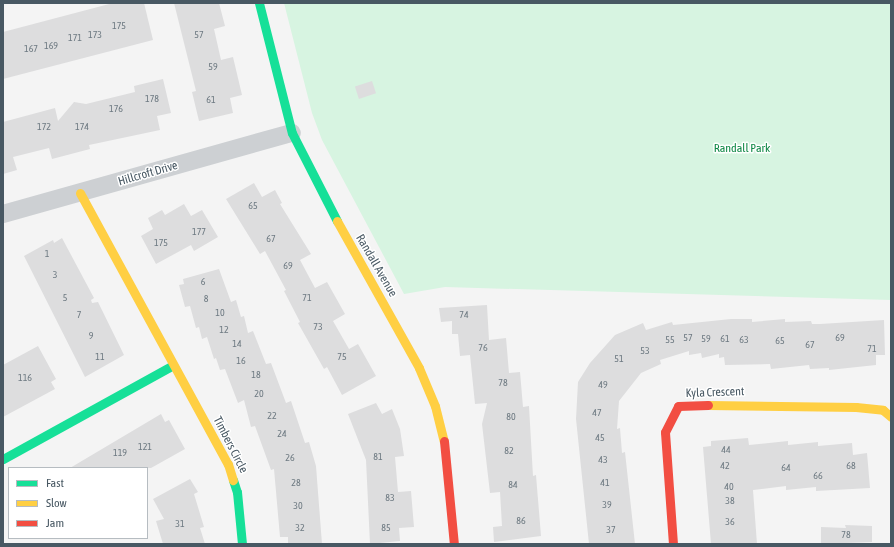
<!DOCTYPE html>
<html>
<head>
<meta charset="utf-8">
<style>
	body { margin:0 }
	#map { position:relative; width:894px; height:547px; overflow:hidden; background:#f4f4f4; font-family:"Asap Condensed",sans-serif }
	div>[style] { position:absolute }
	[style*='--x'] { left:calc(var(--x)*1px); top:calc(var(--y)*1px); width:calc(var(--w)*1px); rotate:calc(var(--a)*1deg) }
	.green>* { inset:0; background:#d7f4e1 }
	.building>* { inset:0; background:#ddddde; transform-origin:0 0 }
	.street>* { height:18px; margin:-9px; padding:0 9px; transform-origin:9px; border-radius:9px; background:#cdd0d3 }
	.fast>* { height:9px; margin:-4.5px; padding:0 4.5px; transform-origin:4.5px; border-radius:4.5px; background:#16e098 }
	.slow>* { height:9px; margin:-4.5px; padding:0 4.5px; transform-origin:4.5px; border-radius:4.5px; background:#ffcf43 }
	.jam>* { height:9px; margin:-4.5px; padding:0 4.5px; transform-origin:4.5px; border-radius:4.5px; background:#f24e42 }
	span { translate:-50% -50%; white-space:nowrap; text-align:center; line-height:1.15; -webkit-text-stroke:3px #fff; paint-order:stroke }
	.number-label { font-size:10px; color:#6e7a82 }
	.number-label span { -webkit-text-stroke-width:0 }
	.park-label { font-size:12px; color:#0f8845 }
	.street-label { font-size:12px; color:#485863 }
	.frame { position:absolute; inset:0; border:4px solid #485863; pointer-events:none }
	.legend { position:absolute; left:8px; top:467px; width:140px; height:72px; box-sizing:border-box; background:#fff; border:1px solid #b6bcc1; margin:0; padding:5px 7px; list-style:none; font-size:12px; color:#485863 }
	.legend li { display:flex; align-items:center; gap:8px; height:20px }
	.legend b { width:20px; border:1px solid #b6bcc1 }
</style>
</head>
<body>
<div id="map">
	<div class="green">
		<i style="clip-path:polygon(284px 3px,891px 3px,891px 300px,445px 287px,404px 294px,322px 140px,312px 113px)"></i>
	</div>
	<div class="building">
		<i style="clip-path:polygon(113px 3px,144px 3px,153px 40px,3px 79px,3px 32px)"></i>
		<i style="clip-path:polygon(174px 3px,219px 3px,225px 26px,214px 29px,221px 60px,233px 57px,242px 95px,230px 98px,233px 113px,199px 121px,192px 92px,196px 91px)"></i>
		<i style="clip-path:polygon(163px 79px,171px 113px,157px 116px,160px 130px,89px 145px,90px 149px,52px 159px,49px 148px,13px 157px,17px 170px,3px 174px,3px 122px,55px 108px,58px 121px,74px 102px,86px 104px,135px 92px,134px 86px)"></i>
		<i style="left:372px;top:81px;width:13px;height:18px;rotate:72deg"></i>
		<i style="clip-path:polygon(254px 183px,262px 197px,275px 190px,282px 203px,280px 204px,311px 254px,300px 260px,315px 288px,327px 282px,345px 314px,333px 321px,349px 349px,358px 344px,376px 376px,342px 395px,327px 367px,324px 369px,298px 323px,300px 322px,284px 291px,286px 290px,265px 251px,260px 254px,226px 199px)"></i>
		<i style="clip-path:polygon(184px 204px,191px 216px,202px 210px,218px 237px,194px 251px,191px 245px,156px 264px,141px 236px,153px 229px,148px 218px,162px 210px,165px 215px)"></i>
		<i style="clip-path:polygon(62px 238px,94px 298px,91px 300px,92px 303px,98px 302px,124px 355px,85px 377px,24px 256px,53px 240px,54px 243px)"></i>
		<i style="clip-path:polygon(219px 269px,231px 302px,236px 300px,241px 317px,244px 316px,248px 333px,253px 331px,266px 364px,271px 363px,286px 403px,291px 401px,305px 443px,309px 442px,316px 466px,322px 544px,288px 544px,288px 537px,280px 537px,274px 469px,271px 470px,255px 426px,251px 427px,244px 400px,238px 403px,225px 369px,220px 370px,216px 358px,214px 359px,207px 337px,202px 339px,199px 327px,196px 328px,190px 306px,185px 307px,179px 285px,184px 284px,183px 279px)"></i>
		<i style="clip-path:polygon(487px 305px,489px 340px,506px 338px,509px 373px,520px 372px,523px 407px,529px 406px,533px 476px,536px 475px,541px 536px,494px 542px,493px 527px,502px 526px,500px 492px,490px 493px,482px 424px,487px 403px,475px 404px,470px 355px,460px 356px,458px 334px,452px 334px,452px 321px,441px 322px,439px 308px)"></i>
		<i style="clip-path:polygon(731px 319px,752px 319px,752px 322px,785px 319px,785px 322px,811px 321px,812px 324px,820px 324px,884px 320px,885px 355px,876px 355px,876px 365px,829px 370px,829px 368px,810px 369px,809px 365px,771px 369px,770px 364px,725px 365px,724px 357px,719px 358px,719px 354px,702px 358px,701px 353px,689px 355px,689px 351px,660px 360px,661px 364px,641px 373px,619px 401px,617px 429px,620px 428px,622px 453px,625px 452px,635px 544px,589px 544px,576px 419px,578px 382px,590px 363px,615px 335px,643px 323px,646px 330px,672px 322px,673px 325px)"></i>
		<i style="clip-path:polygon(38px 346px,56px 379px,51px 382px,55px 389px,3px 417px,3px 365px)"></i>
		<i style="clip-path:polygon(376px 403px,382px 414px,392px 409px,400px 429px,404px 456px,395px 457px,398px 492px,411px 491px,414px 527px,399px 528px,400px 541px,370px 544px,366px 460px,348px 414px)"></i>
		<i style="clip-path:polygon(161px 414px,165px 422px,169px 420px,185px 449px,151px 468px,70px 468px)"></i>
		<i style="clip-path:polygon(748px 438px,749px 445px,788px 441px,788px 445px,818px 442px,818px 446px,852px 443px,853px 455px,867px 453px,870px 488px,816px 491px,816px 487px,786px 490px,786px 486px,753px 490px,757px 544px,711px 544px,703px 447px,711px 446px,711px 441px)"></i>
		<i style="clip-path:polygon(190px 479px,198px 492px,194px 494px,204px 527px,200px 528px,205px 544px,163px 544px,156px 521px,164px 519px,153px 499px)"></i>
		<i style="clip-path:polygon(845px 525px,872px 526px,872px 542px,821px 544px,821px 527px,846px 528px)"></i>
	</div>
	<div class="street">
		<i style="--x:3;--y:214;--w:300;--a:-15.7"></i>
	</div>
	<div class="fast">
		<i style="--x:259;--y:3;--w:134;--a:75.8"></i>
		<i style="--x:292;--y:133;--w:99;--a:62.9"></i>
		<i style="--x:3;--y:459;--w:194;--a:-28.9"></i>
		<i style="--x:233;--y:480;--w:13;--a:72"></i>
		<i style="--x:237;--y:492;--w:52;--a:84.5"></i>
	</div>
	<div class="slow">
		<i style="--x:80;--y:193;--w:309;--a:61.4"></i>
		<i style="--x:228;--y:464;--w:17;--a:73"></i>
		<i style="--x:337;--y:221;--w:168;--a:60.8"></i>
		<i style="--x:419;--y:368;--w:41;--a:67.2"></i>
		<i style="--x:435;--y:406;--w:36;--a:76"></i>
		<i style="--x:708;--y:405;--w:148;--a:0.8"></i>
		<i style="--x:856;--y:407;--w:27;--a:6"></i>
		<i style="--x:883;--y:410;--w:11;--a:41"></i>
	</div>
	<div class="jam">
		<i style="--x:444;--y:441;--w:103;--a:84.5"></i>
		<i style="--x:673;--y:544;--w:112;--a:-94.1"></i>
		<i style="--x:665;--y:432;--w:29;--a:-63"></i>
		<i style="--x:678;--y:406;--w:30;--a:-2"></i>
	</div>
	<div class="number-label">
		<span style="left:119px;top:26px">175</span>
		<span style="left:95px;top:35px">173</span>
		<span style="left:199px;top:35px">57</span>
		<span style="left:75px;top:38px">171</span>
		<span style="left:51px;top:46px">169</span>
		<span style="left:31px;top:49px">167</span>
		<span style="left:213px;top:67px">59</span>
		<span style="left:152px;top:99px">178</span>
		<span style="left:211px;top:100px">61</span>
		<span style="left:116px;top:109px">176</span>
		<span style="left:44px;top:127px">172</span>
		<span style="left:82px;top:127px">174</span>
		<span style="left:253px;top:206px">65</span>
		<span style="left:199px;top:232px">177</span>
		<span style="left:271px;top:239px">67</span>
		<span style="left:161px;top:243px">175</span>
		<span style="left:47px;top:254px">1</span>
		<span style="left:288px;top:266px">69</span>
		<span style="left:55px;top:275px">3</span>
		<span style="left:203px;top:282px">6</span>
		<span style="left:65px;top:298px">5</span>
		<span style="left:307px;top:298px">71</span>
		<span style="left:206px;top:299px">8</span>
		<span style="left:220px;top:313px">10</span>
		<span style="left:79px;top:315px">7</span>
		<span style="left:464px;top:315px">74</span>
		<span style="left:318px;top:327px">73</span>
		<span style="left:224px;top:330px">12</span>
		<span style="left:91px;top:336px">9</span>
		<span style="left:688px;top:338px">57</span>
		<span style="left:840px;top:338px">69</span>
		<span style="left:706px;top:339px">59</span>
		<span style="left:725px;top:339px">61</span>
		<span style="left:670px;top:340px">55</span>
		<span style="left:744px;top:340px">63</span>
		<span style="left:780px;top:341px">65</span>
		<span style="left:237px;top:344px">14</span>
		<span style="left:810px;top:345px">67</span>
		<span style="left:483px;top:348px">76</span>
		<span style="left:872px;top:349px">71</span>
		<span style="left:645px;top:351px">53</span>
		<span style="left:100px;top:357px">11</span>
		<span style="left:342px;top:357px">75</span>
		<span style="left:619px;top:359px">51</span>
		<span style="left:241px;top:361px">16</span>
		<span style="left:256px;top:375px">18</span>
		<span style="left:25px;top:378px">116</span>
		<span style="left:503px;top:383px">78</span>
		<span style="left:603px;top:385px">49</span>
		<span style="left:259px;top:394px">20</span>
		<span style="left:597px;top:413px">47</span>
		<span style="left:272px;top:416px">22</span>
		<span style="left:511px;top:417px">80</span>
		<span style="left:282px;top:434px">24</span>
		<span style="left:600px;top:438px">45</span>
		<span style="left:145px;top:447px">121</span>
		<span style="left:726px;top:450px">44</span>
		<span style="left:509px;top:451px">82</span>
		<span style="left:120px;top:453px">119</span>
		<span style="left:378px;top:457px">81</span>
		<span style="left:290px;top:458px">26</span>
		<span style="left:603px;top:460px">43</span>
		<span style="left:725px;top:466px">42</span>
		<span style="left:851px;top:466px">68</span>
		<span style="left:786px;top:468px">64</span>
		<span style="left:818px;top:476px">66</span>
		<span style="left:296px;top:483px">28</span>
		<span style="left:605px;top:483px">41</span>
		<span style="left:513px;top:485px">84</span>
		<span style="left:729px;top:487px">40</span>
		<span style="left:390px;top:498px">83</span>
		<span style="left:730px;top:501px">38</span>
		<span style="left:607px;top:505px">39</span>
		<span style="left:298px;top:506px">30</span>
		<span style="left:521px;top:521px">86</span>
		<span style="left:730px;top:522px">36</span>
		<span style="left:180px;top:524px">31</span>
		<span style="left:300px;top:528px">32</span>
		<span style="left:386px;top:528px">85</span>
		<span style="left:611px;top:530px">37</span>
		<span style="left:846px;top:535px">78</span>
	</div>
	<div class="park-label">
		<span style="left:742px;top:149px">Randall Park</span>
	</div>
	<div class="street-label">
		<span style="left:148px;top:174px;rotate:-16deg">Hillcroft Drive</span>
		<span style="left:376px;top:266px;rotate:60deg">Randall Avenue</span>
		<span style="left:715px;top:393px;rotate:-2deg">Kyla Crescent</span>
		<span style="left:230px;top:445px;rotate:63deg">Timbers Circle</span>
	</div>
	<div class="frame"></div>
	<ul class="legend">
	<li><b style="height:5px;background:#16e098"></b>Fast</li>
	<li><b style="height:5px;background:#ffcf43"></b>Slow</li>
	<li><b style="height:5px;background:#f24e42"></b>Jam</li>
	</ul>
</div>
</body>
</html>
